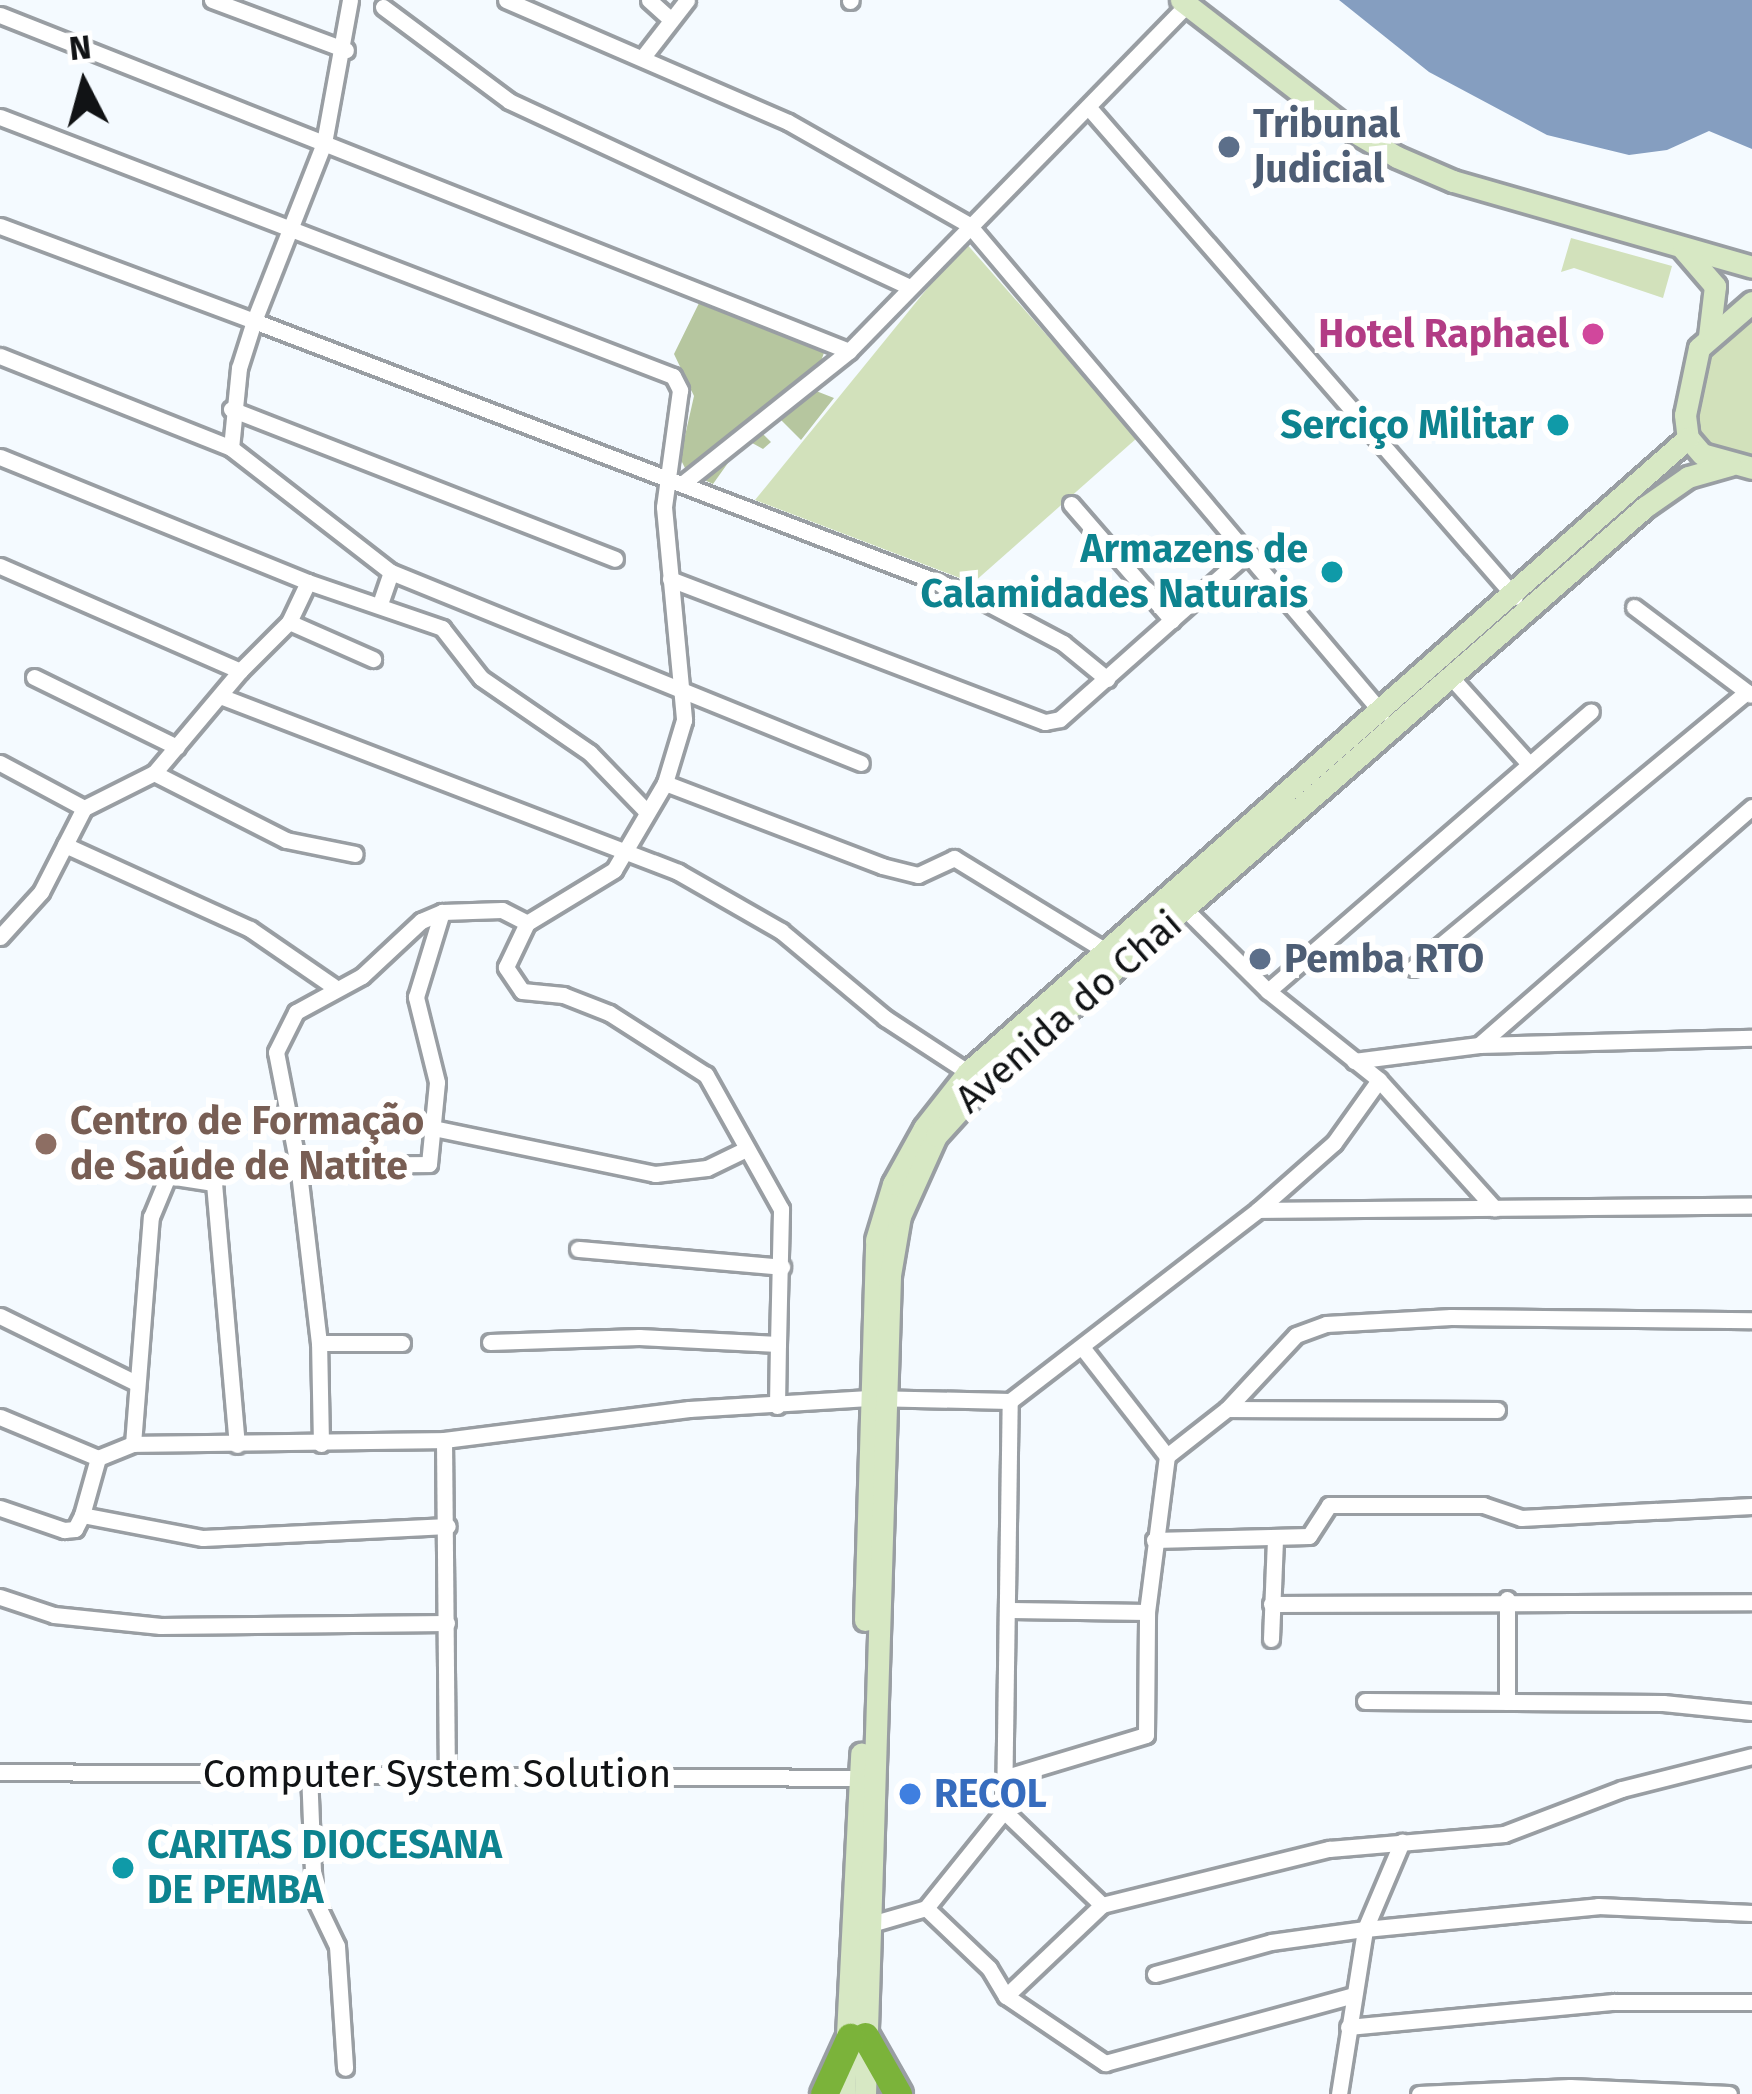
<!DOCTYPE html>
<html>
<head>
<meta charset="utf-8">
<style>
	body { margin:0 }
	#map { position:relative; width:1752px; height:2094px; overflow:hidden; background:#f4faff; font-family:"Fira Sans",sans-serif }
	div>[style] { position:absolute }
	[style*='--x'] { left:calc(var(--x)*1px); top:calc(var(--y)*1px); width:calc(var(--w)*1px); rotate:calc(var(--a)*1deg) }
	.green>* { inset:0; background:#d2e1bb }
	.forest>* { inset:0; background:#b6c69f }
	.water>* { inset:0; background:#859ec0 }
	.roads { filter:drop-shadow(3px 0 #999ea3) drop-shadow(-3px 0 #999ea3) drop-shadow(0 3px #999ea3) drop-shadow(0 -3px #999ea3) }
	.street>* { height:15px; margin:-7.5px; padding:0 7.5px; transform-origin:7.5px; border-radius:7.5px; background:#fff }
	.secondary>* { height:21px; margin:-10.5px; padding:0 10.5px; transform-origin:10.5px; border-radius:10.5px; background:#d7e8c4 }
	.highway>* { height:27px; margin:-13.5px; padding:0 13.5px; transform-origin:13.5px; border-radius:13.5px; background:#7bb33a }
	.dots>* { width:33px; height:33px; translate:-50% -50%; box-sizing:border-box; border:6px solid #fff; border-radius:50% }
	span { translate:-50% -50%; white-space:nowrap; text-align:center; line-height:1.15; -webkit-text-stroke:12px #fff; paint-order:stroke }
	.service-label { font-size:39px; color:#4e5e75; font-weight:700 }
	.left { translate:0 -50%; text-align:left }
	.hotel-label { font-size:39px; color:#b23c85; font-weight:700 }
	.right { translate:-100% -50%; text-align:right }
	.culture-label { font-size:39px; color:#0d838f; font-weight:700 }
	.street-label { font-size:39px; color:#111315 }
	.education-label { font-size:39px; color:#785e54; font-weight:700 }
	.shop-label { font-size:39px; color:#366cbe; font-weight:700 }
	.north { position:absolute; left:24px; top:24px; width:120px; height:120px; -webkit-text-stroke:9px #fff; paint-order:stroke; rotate:354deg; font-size:33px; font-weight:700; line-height:48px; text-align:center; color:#111315 }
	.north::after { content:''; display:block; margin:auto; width:42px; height:54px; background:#111315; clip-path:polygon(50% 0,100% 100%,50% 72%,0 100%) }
</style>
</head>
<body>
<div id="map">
	<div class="green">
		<i style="clip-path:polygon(1571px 238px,1672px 266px,1663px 298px,1574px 268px,1561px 272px)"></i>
		<i style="clip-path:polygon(965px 242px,1137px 438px,973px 583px,755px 500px)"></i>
		<i style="clip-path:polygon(1752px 312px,1752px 464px,1731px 461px,1692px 436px,1699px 360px)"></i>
	</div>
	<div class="forest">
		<i style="clip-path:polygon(702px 297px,825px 350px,811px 389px,834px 398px,801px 440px,777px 416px,761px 432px,771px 442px,763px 449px,745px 439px,713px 484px,687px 472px,680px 458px,694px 396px,674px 354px)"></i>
	</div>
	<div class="water">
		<i style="clip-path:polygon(1339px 0,1752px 0,1752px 149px,1709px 131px,1667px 150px,1629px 155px,1547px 135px,1429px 72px)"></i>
	</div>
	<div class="roads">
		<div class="street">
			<i style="--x:212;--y:0;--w:143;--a:20.5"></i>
			<i style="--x:350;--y:0;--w:145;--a:100.3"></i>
			<i style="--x:324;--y:143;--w:191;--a:111.5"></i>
			<i style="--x:254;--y:321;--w:771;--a:20.9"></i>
			<i style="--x:974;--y:596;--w:101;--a:27.8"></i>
			<i style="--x:1063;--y:643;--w:57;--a:39.3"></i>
			<i style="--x:506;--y:0;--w:307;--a:23.4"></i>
			<i style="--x:788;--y:122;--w:208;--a:29.6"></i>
			<i style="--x:969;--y:225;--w:639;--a:49.76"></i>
			<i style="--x:649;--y:0;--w:25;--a:42"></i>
			<i style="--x:850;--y:1;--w:1;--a:-45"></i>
			<i style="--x:383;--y:7;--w:157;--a:36.7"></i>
			<i style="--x:509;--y:101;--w:442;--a:24.9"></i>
			<i style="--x:0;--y:15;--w:913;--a:21.59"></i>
			<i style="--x:643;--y:57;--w:72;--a:-52.3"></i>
			<i style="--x:1090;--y:109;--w:647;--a:48.95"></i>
			<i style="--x:0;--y:117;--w:721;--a:21.05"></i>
			<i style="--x:673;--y:376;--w:16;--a:63"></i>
			<i style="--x:680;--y:390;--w:118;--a:97.8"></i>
			<i style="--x:664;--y:507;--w:214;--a:84.6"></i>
			<i style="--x:684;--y:720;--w:66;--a:106.8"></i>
			<i style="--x:0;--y:226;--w:271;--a:20.5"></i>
			<i style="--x:254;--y:321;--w:49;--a:107.7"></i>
			<i style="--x:239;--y:368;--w:80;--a:95.7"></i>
			<i style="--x:231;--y:448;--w:202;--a:37.8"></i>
			<i style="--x:391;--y:572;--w:34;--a:109"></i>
			<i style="--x:0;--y:356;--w:249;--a:21.7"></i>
			<i style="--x:231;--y:409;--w:412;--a:21.3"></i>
			<i style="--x:0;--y:457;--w:332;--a:22.1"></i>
			<i style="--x:308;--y:582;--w:44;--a:115.4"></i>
			<i style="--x:289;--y:622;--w:69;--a:135"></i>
			<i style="--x:682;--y:484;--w:213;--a:-38.5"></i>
			<i style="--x:849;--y:351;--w:484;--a:-45.7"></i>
			<i style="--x:1071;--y:504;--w:154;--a:49"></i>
			<i style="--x:0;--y:566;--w:262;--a:23.6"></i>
			<i style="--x:240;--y:671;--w:133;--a:130.1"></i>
			<i style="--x:154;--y:773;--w:78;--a:153.4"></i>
			<i style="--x:84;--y:808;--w:94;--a:117.1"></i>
			<i style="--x:41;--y:892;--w:61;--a:132.3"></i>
			<i style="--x:391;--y:572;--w:507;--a:22.12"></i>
			<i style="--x:670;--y:579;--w:401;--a:20.9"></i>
			<i style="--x:1045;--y:722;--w:15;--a:-11"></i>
			<i style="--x:1060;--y:719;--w:247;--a:-41.6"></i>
			<i style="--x:308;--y:582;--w:142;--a:18.9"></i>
			<i style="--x:442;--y:628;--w:63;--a:52"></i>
			<i style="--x:481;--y:678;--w:132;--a:34.5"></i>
			<i style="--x:590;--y:753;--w:82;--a:46"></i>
			<i style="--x:1634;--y:607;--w:146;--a:36.9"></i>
			<i style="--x:289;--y:622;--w:92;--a:23.8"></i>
			<i style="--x:1449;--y:675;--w:120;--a:48"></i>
			<i style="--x:34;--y:677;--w:159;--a:26.1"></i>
			<i style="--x:220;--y:696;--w:491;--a:21"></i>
			<i style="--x:678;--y:872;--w:119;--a:29.8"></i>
			<i style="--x:781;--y:931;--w:136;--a:39.9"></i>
			<i style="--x:885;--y:1018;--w:104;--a:33.2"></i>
			<i style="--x:0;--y:763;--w:95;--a:28.2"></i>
			<i style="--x:154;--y:773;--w:148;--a:26.9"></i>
			<i style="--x:286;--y:840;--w:70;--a:11.5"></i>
			<i style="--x:65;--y:845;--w:203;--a:24.4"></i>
			<i style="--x:250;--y:929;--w:101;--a:34.5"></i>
			<i style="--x:1185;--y:909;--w:117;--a:44.7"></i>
			<i style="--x:1268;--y:991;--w:142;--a:38.7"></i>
			<i style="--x:1379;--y:1080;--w:173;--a:48"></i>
			<i style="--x:1413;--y:968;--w:433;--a:-39.6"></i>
			<i style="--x:1268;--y:991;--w:427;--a:-40.9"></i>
			<i style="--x:1479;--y:1045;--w:362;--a:-41.1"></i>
			<i style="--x:1354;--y:1061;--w:126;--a:-7.3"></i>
			<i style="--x:1479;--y:1045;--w:273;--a:-1.5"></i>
			<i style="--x:438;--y:1129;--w:222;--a:11.7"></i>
			<i style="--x:655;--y:1174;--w:52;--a:-6.6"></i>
			<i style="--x:707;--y:1168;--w:39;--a:-26"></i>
			<i style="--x:298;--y:1165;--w:115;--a:-101"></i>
			<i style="--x:276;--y:1052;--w:45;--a:-63.4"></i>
			<i style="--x:296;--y:1012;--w:75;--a:-28.6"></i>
			<i style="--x:362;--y:976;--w:81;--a:-43"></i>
			<i style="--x:421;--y:921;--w:23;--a:-23"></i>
			<i style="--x:442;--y:912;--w:60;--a:-1.9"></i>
			<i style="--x:502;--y:910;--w:28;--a:27"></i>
			<i style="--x:1258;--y:1210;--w:494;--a:-0.5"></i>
			<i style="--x:578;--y:1249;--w:205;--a:5"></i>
			<i style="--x:0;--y:1316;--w:152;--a:26.2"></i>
			<i style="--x:490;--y:1342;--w:149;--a:-1.9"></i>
			<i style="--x:639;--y:1337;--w:139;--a:2.9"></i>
			<i style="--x:778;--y:1344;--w:135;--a:-88.7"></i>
			<i style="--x:781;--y:1209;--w:154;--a:-119.2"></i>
			<i style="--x:706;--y:1075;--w:115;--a:-147.4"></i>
			<i style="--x:609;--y:1013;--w:49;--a:-158.6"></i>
			<i style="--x:563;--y:995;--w:41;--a:-174.4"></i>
			<i style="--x:522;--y:991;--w:29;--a:-124"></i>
			<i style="--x:506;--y:967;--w:49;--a:-64.5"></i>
			<i style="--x:527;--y:923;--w:102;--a:-31.3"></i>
			<i style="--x:614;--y:870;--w:101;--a:-59.6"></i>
			<i style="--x:665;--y:783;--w:232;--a:20.9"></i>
			<i style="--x:882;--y:866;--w:37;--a:14"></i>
			<i style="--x:918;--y:875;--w:40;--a:-25"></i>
			<i style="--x:954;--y:858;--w:182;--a:31.5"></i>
			<i style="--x:319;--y:1343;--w:83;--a:0"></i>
			<i style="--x:1082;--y:1347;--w:138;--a:52.1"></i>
			<i style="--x:777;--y:1406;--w:62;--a:-89.1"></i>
			<i style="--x:1227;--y:1409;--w:270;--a:0.2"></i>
			<i style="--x:0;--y:1417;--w:106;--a:22.7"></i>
			<i style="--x:444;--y:1440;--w:331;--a:89.5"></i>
			<i style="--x:133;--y:1444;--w:311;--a:-0.7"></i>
			<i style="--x:444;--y:1440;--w:247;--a:-7.2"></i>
			<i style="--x:689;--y:1409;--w:180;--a:-3.5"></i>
			<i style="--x:869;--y:1398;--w:141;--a:1.2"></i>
			<i style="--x:1010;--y:1401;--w:313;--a:-37.6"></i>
			<i style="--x:1258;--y:1210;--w:101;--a:-41.4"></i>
			<i style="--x:1334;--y:1143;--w:77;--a:-54.5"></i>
			<i style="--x:321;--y:1444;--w:101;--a:-91.1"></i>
			<i style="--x:319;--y:1343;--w:179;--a:-96.7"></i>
			<i style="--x:298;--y:1165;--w:131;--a:-0.4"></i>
			<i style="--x:429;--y:1164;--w:82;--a:-84.4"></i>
			<i style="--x:437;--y:1082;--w:88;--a:-103.9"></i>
			<i style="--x:416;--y:997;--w:89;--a:-73"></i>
			<i style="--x:0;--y:1508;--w:68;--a:19"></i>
			<i style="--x:64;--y:1530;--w:11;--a:-5"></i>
			<i style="--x:75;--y:1529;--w:16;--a:-63"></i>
			<i style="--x:82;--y:1515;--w:123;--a:10.8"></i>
			<i style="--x:203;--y:1538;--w:245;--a:-2.8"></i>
			<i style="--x:82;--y:1515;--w:59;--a:-74.3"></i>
			<i style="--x:98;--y:1458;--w:38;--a:-22"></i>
			<i style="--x:133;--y:1444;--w:228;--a:-85.5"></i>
			<i style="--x:151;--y:1217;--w:44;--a:-67.5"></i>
			<i style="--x:168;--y:1176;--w:47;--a:8.7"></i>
			<i style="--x:214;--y:1183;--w:263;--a:85"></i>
			<i style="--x:1154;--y:1540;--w:155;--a:-1.5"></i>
			<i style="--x:1309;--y:1536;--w:37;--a:-57"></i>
			<i style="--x:1329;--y:1505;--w:154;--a:0"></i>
			<i style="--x:1483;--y:1505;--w:40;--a:18.9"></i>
			<i style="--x:1521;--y:1518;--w:231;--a:-3"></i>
			<i style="--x:0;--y:1597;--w:57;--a:18.4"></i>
			<i style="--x:54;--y:1615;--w:107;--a:5.9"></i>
			<i style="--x:160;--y:1626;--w:287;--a:-0.6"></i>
			<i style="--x:1271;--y:1604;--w:481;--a:-0.2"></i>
			<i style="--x:1011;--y:1610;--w:136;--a:0.8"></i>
			<i style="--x:1271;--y:1639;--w:100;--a:-87.7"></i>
			<i style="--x:1365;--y:1701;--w:298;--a:0.4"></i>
			<i style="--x:1663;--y:1703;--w:89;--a:5.8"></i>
			<i style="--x:1507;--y:1702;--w:103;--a:-90"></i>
			<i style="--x:0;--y:1772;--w:866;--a:0.4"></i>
			<i style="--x:309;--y:1772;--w:126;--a:87.7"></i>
			<i style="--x:314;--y:1898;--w:53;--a:64.4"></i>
			<i style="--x:337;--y:1946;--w:122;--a:86.2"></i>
			<i style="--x:1010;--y:1776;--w:142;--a:-16.8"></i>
			<i style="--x:1146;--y:1735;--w:123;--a:-89.5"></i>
			<i style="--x:1147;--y:1612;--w:157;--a:-82.7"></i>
			<i style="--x:1167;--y:1456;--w:76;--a:-38.1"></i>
			<i style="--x:1227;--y:1409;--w:101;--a:-47"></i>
			<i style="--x:1296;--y:1335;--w:32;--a:-20"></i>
			<i style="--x:1326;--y:1324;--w:125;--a:-3.2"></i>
			<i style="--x:1451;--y:1317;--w:301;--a:0.6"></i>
			<i style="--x:1004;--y:1811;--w:136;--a:43.8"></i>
			<i style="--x:926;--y:1908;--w:87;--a:43.6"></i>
			<i style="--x:989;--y:1968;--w:33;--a:59"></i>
			<i style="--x:1006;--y:1996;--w:120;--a:34.1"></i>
			<i style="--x:1105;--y:2063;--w:257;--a:-15.3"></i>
			<i style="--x:871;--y:1924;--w:57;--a:-16.2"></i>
			<i style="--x:926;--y:1908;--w:124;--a:-51.2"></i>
			<i style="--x:1004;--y:1811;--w:410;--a:-89.2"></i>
			<i style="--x:1155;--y:1974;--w:120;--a:-15.4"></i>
			<i style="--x:1271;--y:1942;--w:95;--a:-7.9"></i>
			<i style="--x:1365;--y:1929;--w:234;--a:-5.6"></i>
			<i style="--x:1598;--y:1906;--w:154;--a:2.6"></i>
			<i style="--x:1006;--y:1996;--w:132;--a:-43.5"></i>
			<i style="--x:1102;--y:1905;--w:234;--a:-13.9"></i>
			<i style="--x:1329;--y:1849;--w:176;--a:-4.9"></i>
			<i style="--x:1504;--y:1834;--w:126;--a:-20.9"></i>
			<i style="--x:1622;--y:1789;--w:134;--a:-14.2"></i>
			<i style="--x:1348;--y:2027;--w:267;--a:-5.4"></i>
			<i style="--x:1614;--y:2002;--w:138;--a:0"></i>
			<i style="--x:1339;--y:2094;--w:167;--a:-81"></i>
			<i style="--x:1365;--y:1929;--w:95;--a:-67"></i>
			<i style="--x:1419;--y:2094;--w:151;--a:-2.7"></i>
			<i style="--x:1570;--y:2087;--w:159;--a:2.5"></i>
		</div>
		<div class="secondary">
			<i style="--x:1181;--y:0;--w:206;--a:37.7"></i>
			<i style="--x:1344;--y:126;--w:61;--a:30.3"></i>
			<i style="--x:1397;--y:157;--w:61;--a:23.2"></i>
			<i style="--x:1453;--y:181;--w:311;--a:16"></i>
			<i style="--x:1683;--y:249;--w:49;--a:49.1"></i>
			<i style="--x:1715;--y:286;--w:50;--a:96.8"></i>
			<i style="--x:1752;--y:302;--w:70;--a:139"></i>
			<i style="--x:1699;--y:348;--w:68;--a:101.8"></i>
			<i style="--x:1685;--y:415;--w:23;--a:83"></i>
			<i style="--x:1688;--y:438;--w:21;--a:49"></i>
			<i style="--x:1702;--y:454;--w:52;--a:15.6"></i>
			<i style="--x:865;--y:1620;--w:380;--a:-88.3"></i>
			<i style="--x:876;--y:1240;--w:59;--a:-73.1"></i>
			<i style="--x:893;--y:1184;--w:64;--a:-61"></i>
			<i style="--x:924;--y:1128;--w:71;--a:-51.8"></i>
			<i style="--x:968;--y:1072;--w:959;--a:-41.37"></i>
			<i style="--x:844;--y:2094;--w:341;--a:-87.1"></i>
			<i style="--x:865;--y:2094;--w:819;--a:-88.25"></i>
			<i style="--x:890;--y:1275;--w:60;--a:-80.4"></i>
			<i style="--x:900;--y:1216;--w:88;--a:-65.8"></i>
			<i style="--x:936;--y:1136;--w:72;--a:-47.8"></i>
			<i style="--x:984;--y:1083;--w:877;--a:-41.07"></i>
			<i style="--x:1645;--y:507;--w:52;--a:-34.9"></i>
			<i style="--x:1688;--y:477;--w:44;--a:-15.9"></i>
		</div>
		<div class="highway">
			<i style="--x:865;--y:2036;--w:67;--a:60.4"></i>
			<i style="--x:824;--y:2094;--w:63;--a:-65.5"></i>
		</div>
	</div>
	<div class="dots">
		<i style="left:1229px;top:147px;background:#5c6f8a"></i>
		<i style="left:1593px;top:334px;background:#d1479c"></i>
		<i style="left:1558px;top:425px;background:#0f9aa8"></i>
		<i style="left:1332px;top:572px;background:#0f9aa8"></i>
		<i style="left:1260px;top:959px;background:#5c6f8a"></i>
		<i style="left:46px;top:1144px;background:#8d6e63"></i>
		<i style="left:910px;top:1794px;background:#3f7fe0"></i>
		<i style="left:123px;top:1868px;background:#0f9aa8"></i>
	</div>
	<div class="service-label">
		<span class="left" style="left:1253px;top:147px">Tribunal<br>Judicial</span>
		<span class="left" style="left:1284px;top:959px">Pemba RTO</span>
	</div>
	<div class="hotel-label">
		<span class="right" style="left:1569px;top:334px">Hotel Raphael</span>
	</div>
	<div class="culture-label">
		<span class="right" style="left:1534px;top:425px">Serciço Militar</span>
		<span class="right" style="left:1308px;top:572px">Armazens de<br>Calamidades Naturais</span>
		<span class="left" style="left:147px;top:1868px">CARITAS DIOCESANA<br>DE PEMBA</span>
	</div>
	<div class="street-label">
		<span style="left:1069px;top:1012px;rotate:-41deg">Avenida do Chai</span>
		<span style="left:437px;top:1774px">Computer System Solution</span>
	</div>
	<div class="education-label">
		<span class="left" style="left:70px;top:1144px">Centro de Formação<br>de Saúde de Natite</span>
	</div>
	<div class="shop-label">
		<span class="left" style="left:934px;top:1794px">RECOL</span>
	</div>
	<div class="north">N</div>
</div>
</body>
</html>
